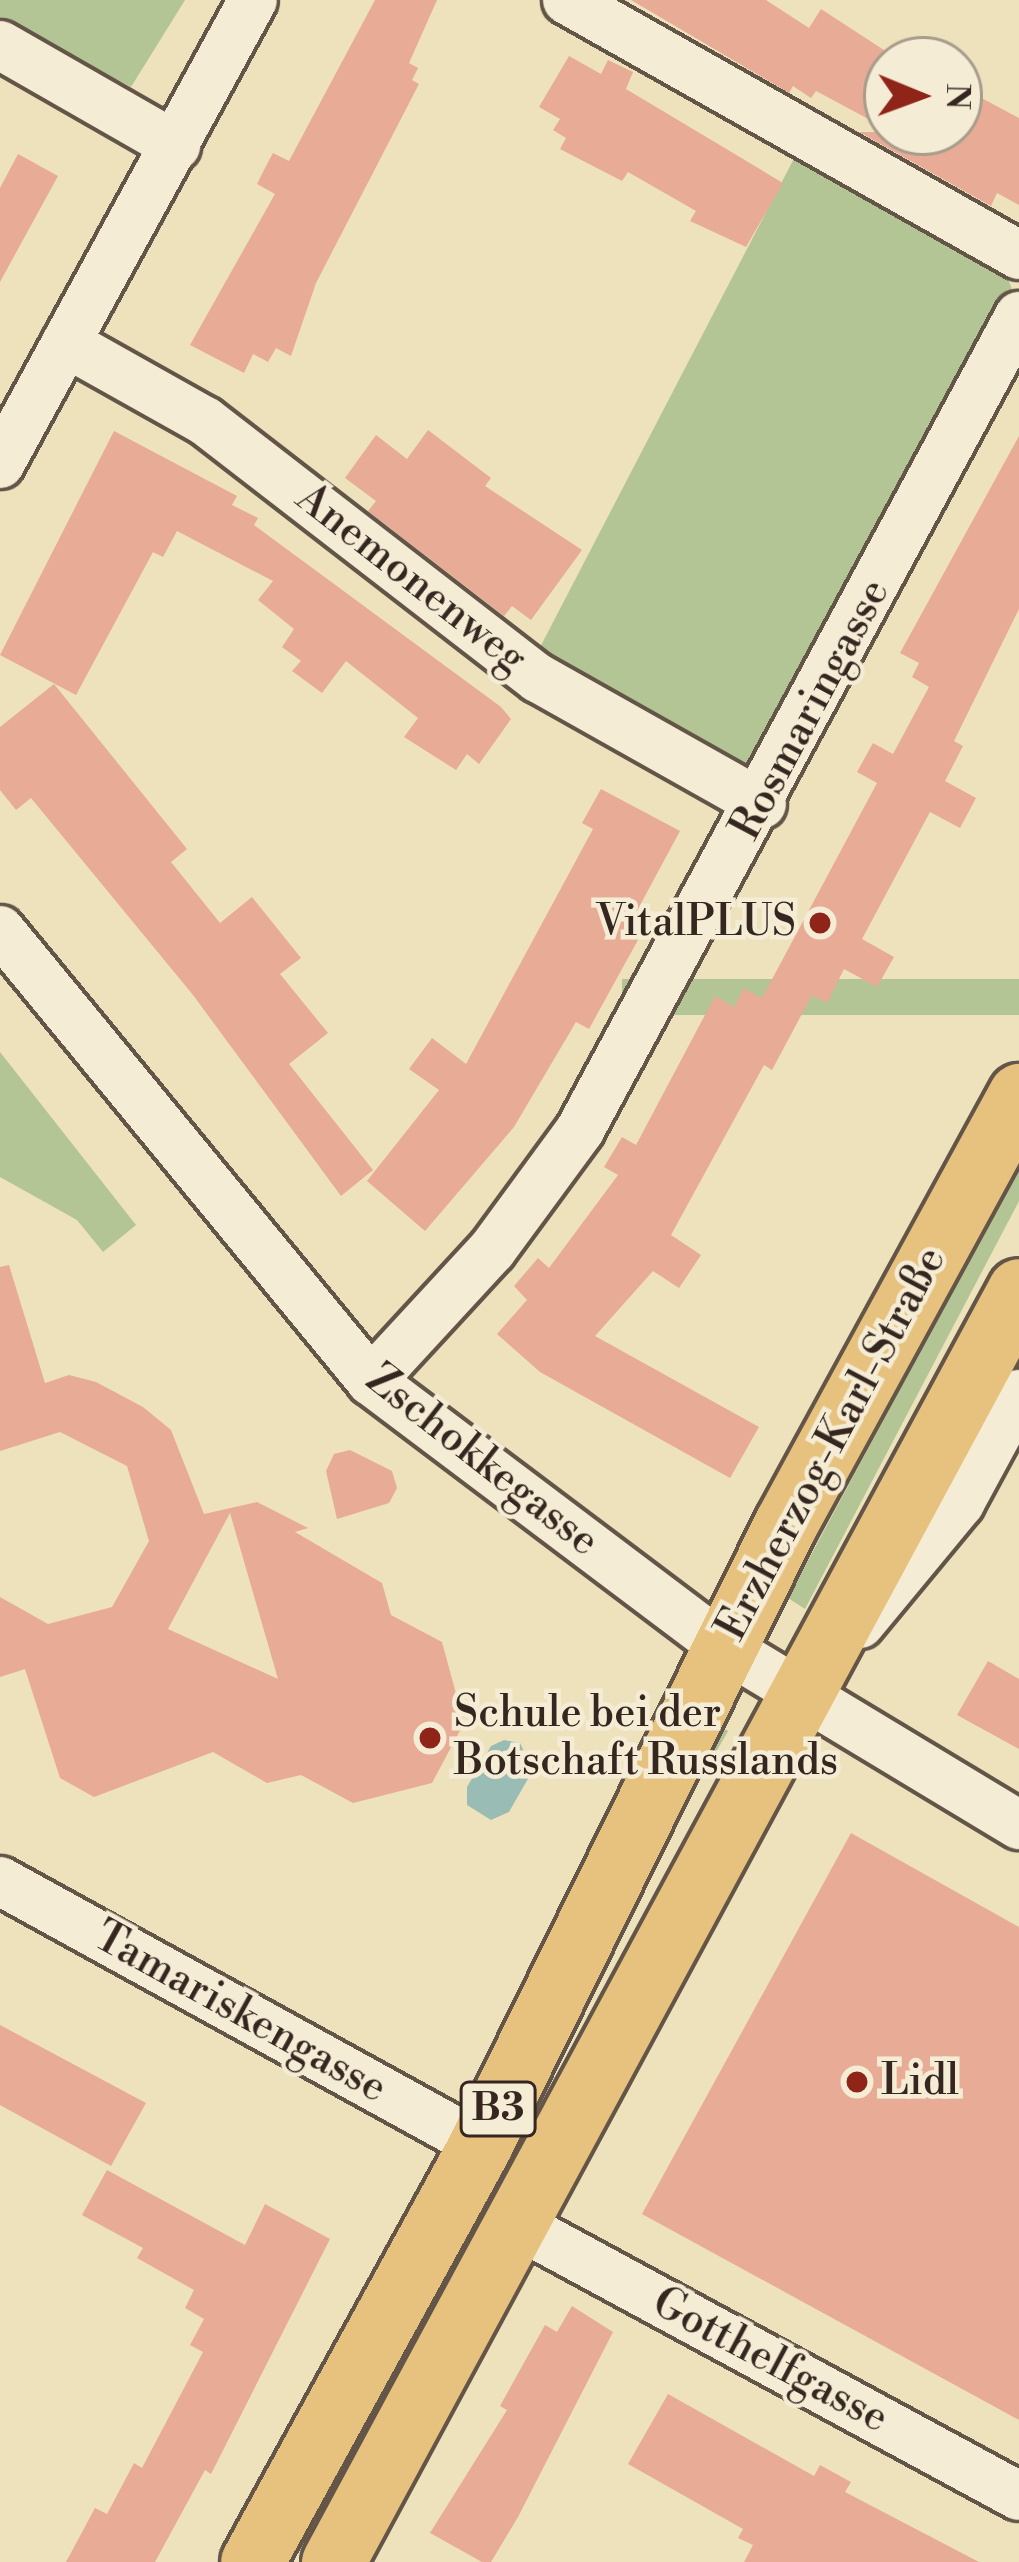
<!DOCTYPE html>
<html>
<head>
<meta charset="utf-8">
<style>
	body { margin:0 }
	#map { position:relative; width:1019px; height:2562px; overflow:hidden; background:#eee2bd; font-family:"Libre Bodoni",serif }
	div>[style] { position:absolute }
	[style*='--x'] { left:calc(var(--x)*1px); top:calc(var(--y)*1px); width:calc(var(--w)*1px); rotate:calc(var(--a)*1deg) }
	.green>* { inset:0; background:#b3c495; transform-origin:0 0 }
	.water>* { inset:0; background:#99bdb5 }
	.building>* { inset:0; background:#e7ab96 }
	.roads { filter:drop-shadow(3px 0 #635547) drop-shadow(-3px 0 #635547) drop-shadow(0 3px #635547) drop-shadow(0 -3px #635547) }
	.minor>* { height:48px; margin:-24px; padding:0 24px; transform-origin:24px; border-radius:24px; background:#f4ecd4 }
	.major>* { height:63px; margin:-31.5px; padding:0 31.5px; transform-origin:31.5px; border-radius:31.5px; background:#e7c17e }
	.dots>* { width:33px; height:33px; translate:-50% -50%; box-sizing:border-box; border:6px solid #f4ecd4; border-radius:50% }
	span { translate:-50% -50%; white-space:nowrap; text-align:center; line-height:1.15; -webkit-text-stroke:9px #f4ecd4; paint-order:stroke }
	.shield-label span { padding:3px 9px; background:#f4ecd4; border:3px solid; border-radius:9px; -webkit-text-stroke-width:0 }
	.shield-label { font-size:39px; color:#352620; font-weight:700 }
	.street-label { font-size:42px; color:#352620 }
	.poi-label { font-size:42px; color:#352620 }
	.right { translate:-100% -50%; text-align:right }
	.left { translate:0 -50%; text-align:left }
	.north { position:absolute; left:863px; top:36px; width:120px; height:120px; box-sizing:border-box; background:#f4ecd4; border:3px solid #a89d8c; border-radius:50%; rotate:91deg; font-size:33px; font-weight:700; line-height:48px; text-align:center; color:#352620 }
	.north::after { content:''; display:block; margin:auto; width:42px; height:54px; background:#8f2418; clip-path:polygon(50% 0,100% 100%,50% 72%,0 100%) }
</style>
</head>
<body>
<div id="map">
	<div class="green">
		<i style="clip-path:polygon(0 0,185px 0,131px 87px,0 18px)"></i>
		<i style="clip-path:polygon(800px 147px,999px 255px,1013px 292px,758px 762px,726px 771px,536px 655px)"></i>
		<i style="left:1019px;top:979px;width:36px;height:397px;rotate:90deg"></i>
		<i style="clip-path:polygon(0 1052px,136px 1225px,103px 1252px,77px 1220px,0 1177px)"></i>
		<i style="clip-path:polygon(1019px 1147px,1019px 1201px,805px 1609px,788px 1598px,973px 1253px)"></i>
		<i style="left:716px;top:1724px;width:14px;height:198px;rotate:30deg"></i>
	</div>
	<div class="water">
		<i style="clip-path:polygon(504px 1740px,520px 1743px,533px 1770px,509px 1812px,491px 1820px,467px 1805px,467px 1787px,491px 1746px)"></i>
	</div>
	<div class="building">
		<i style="clip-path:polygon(375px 0,437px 0,409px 63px,418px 68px,412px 80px,419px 84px,316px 283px,291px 356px,276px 348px,268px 362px,253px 354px,244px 373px,190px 345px,275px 194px,257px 184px,265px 168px,273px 153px,289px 161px)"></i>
		<i style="clip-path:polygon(631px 0,766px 0,809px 28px,821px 9px,887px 52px,887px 129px,816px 91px,811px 98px,793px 86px,789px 93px)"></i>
		<i style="clip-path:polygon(569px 56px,601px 74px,608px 60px,633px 72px,626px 89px,783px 183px,746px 247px,690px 221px,696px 211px,628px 172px,622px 181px,560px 149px,566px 138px,553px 130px,560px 119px,539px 107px)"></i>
		<i style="clip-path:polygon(959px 86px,1019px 118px,1019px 205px,997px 193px,991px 206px,859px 132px,959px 132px)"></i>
		<i style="clip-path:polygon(18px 154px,58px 176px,0 282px,0 188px)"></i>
		<i style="clip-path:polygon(428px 430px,491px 478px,485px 486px,582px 550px,531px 620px,512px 606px,504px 616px,368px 511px,376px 501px,345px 478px,376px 435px,407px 459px)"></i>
		<i style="clip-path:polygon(114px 431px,237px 496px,232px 505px,258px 518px,254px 525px,501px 707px,511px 719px,479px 764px,467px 754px,456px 770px,404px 737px,418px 718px,346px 661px,322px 693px,292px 671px,301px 661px,282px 647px,294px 629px,258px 600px,273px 581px,177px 531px,163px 557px,153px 552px,76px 695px,0 655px)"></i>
		<i style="clip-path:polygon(1019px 436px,1019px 609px,954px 741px,963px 746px,945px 781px,976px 798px,960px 828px,930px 812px,862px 939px,894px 957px,877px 987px,844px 969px,827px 1003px,812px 995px,772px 1070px,764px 1065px,671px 1235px,701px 1255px,679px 1288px,653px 1271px,595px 1336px,759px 1427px,730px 1478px,540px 1372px,497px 1334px,527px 1300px,514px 1286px,538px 1258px,549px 1268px,618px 1175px,604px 1167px,622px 1137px,636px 1145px,715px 996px,734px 1007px,744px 988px,762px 998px,877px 783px,857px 772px,873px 743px,893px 754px,929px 687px,912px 677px,919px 663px,900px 653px)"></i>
		<i style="clip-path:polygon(54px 684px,187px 849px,171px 862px,220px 923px,252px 897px,301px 958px,280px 974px,328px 1033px,289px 1064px,373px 1170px,341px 1196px,193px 995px,31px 798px,16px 810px,0 790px,0 727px)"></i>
		<i style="clip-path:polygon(601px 789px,680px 831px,631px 922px,644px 929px,589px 1029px,576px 1022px,514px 1127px,425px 1231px,367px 1181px,439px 1090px,409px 1069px,432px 1038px,466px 1064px,593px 829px,582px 823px)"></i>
		<i style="clip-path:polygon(evenodd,9px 1265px,45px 1383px,69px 1375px,96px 1382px,143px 1407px,171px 1430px,204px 1514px,257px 1502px,308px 1528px,295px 1532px,382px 1583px,391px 1615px,442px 1642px,464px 1723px,432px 1783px,353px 1803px,301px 1775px,267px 1783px,213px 1752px,94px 1797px,60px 1778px,25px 1669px,0 1677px,0 1597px,48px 1624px,112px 1607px,149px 1541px,127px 1466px,60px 1432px,0 1451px,0 1267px,9px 1265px,230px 1513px,278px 1679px,168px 1629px,230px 1513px)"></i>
		<i style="clip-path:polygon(350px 1450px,392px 1471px,397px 1488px,389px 1503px,337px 1519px,326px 1471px,334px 1454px)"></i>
		<i style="clip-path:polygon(988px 1661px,1019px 1679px,1019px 1749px,957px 1715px)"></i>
		<i style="clip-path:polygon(851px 1833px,1019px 1927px,1019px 2420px,642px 2214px)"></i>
		<i style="clip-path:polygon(0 2025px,146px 2103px,111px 2166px,0 2105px)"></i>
		<i style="clip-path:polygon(107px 2170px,245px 2245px,265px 2204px,330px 2239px,211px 2474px,205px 2470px,155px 2562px,66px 2562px,95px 2508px,107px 2514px,134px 2463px,142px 2468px,203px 2352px,190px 2345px,204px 2319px,185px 2308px,194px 2290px,137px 2258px,143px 2248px,82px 2215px)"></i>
		<i style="clip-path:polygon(572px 2306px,613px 2332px,518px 2517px,491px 2562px,482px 2562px,430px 2533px,507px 2410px,500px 2406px,545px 2325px,557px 2332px)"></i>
		<i style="clip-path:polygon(668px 2394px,814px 2476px,820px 2465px,851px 2482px,845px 2492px,979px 2562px,744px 2562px,753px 2545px,738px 2538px,743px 2529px,628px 2464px)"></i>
	</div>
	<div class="roads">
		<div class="minor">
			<i style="--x:567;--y:0;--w:519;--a:29.43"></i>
			<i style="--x:0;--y:45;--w:203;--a:29.8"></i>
			<i style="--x:66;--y:343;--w:159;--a:29.3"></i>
			<i style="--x:205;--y:421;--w:421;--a:37.7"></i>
			<i style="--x:538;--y:678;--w:257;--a:29.4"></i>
			<i style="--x:0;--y:464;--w:528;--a:-61.4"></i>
			<i style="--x:0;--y:930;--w:584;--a:50.56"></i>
			<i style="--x:371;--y:1381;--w:442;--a:37"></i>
			<i style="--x:724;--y:1647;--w:345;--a:31.1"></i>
			<i style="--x:371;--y:1381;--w:178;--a:-47.3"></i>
			<i style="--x:492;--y:1250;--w:149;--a:-53.7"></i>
			<i style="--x:580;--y:1130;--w:925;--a:-61.66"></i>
			<i style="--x:860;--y:1624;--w:157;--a:-50.4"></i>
			<i style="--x:960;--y:1503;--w:124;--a:-61.6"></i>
			<i style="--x:0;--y:1881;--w:548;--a:28.81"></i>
			<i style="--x:520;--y:2226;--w:567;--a:28.42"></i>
		</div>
		<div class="major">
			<i style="--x:252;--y:2562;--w:475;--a:-61.3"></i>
			<i style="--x:480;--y:2145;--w:691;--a:-63.81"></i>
			<i style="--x:785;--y:1525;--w:490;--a:-61.4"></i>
			<i style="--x:333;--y:2562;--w:1445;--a:-61.66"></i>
		</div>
	</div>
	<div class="dots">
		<i style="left:820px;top:923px;background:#8f2418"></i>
		<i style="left:430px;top:1738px;background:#8f2418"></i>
		<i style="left:857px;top:2082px;background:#8f2418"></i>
	</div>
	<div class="shield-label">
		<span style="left:498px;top:2109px">B3</span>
	</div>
	<div class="street-label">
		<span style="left:411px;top:579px;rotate:38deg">Anemonenweg</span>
		<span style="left:811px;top:710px;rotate:-62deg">Rosmaringasse</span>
		<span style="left:832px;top:1444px;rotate:-62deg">Erzherzog-Karl-Straße</span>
		<span style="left:482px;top:1461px;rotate:38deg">Zschokkegasse</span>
		<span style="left:240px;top:2013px;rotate:29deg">Tamariskengasse</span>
		<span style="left:770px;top:2361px;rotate:28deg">Gotthelfgasse</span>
	</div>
	<div class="poi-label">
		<span class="right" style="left:796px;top:923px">VitalPLUS</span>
		<span class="left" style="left:454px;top:1738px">Schule bei der<br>Botschaft Russlands</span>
		<span class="left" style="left:881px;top:2082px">Lidl</span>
	</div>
	<div class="north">N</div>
</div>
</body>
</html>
